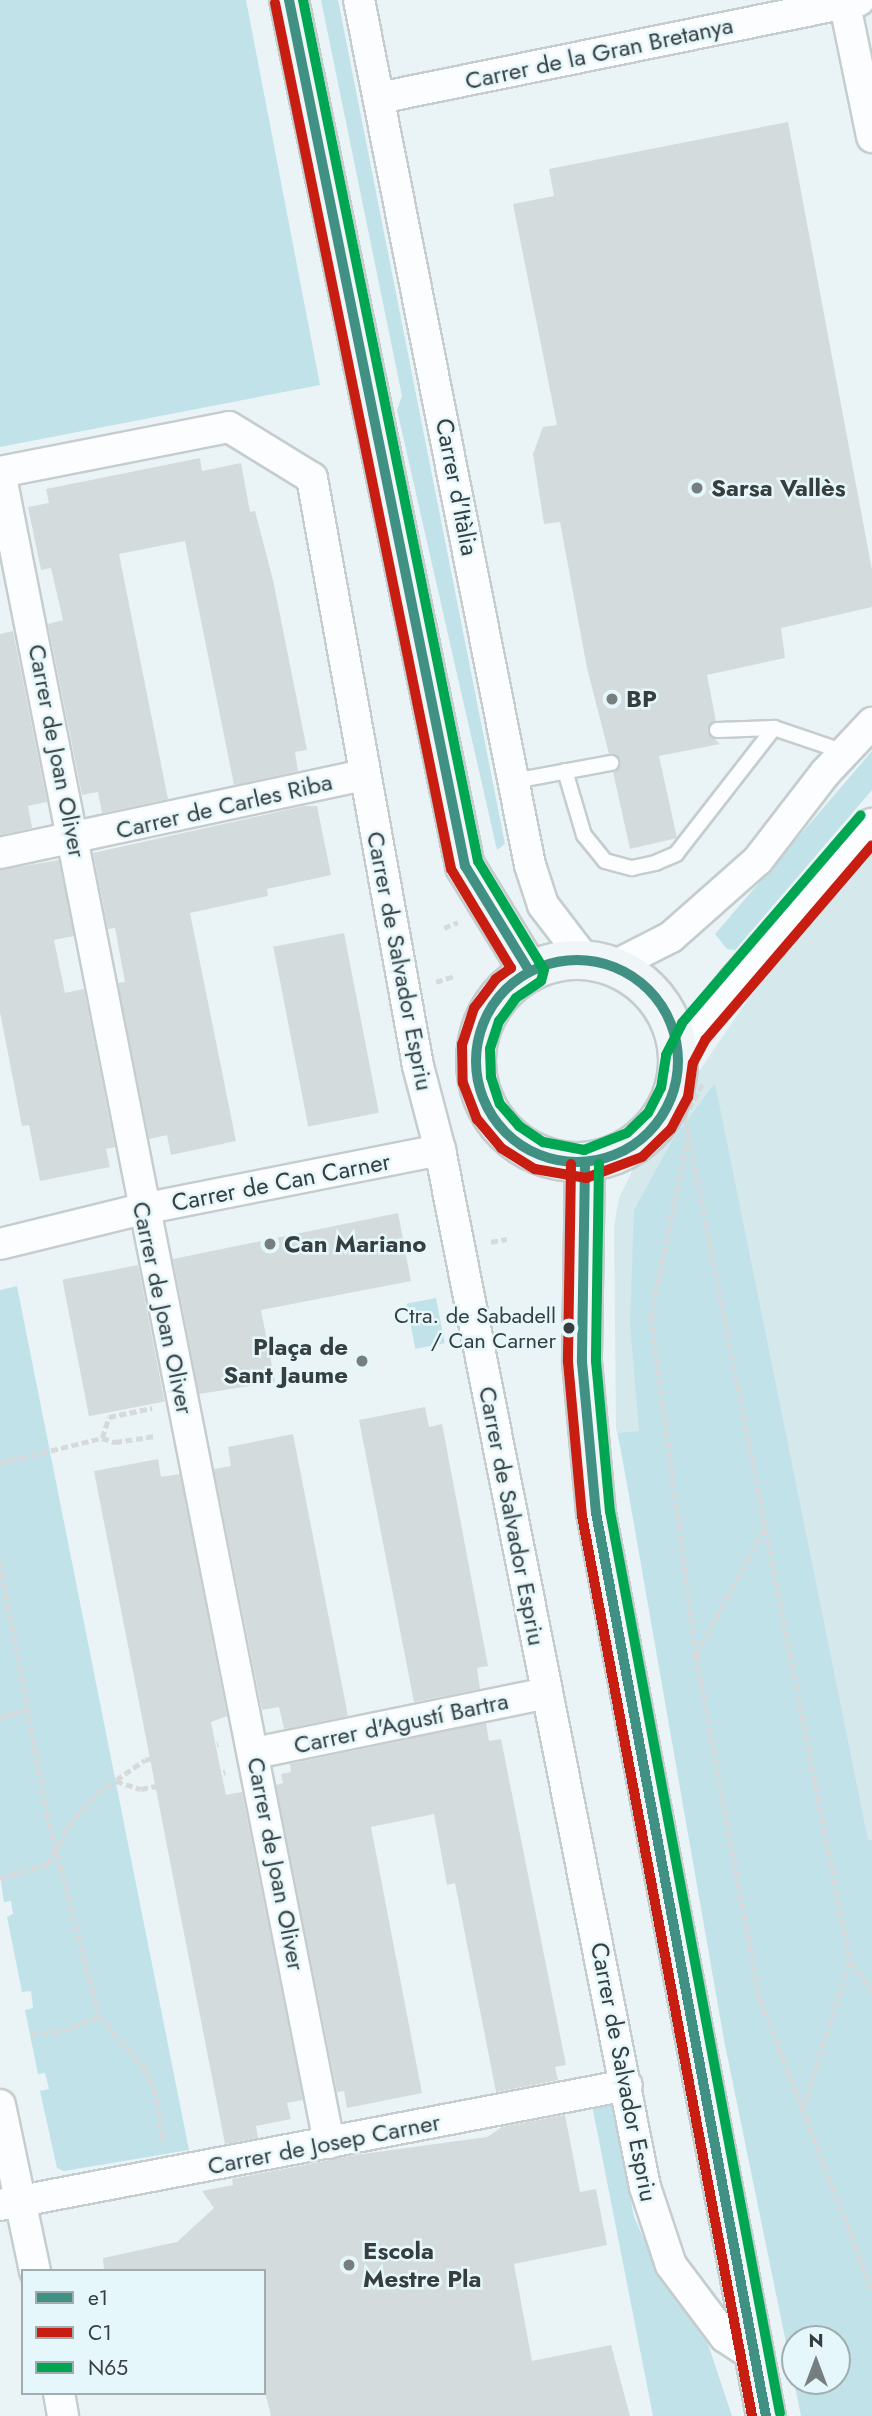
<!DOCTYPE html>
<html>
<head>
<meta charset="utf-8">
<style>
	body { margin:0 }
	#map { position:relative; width:872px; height:2416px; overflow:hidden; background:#eaf4f6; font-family:Jost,sans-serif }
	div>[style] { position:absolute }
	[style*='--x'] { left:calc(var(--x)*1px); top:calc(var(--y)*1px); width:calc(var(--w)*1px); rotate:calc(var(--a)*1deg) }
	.built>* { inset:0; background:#d5e9ed }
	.green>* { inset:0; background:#c1e2e9; transform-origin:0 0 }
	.building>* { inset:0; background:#d4dbdc; transform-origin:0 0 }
	.path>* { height:4.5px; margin-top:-2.25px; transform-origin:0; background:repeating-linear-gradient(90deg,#d6dada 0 7px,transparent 0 10.5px) }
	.roads { filter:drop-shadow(2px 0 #c5cdce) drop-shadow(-2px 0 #c5cdce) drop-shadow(0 2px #c5cdce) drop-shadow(0 -2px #c5cdce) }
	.lane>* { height:14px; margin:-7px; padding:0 7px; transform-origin:7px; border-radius:7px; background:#fcfdfe }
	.street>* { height:30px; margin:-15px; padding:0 15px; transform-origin:15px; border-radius:15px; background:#fcfdfe }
	.secondary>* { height:38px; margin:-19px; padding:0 19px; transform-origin:19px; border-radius:19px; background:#f0f5f7 }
	.secondary>.ring { margin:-19px; padding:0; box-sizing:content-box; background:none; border:38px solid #f0f5f7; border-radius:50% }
	.bus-1>* { height:10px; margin:-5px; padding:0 5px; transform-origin:5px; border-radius:5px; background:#409183 }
	.bus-1>.ring { margin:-5px; padding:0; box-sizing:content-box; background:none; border:10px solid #409183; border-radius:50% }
	.bus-2>* { height:10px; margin:-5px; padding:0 5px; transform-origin:5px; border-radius:5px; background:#c81d11 }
	.bus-3>* { height:10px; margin:-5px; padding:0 5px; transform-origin:5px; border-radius:5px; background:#00a651 }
	.dots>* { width:19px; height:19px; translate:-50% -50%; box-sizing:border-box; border:4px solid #e5f7fb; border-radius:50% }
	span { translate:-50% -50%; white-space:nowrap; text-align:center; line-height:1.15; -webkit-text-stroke:5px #e5f7fb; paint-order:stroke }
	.bus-label { font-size:22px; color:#373e40 }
	.right { translate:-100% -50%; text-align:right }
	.street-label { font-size:24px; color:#373e40 }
	.poi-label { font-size:24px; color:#373e40; font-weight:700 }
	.left { translate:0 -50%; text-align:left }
	.legend { position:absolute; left:21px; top:2269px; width:245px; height:126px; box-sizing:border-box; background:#e5f7fb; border:2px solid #9fadb0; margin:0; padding:9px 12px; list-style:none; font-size:21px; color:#373e40 }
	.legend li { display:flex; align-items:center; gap:14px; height:35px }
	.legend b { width:35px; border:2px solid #9fadb0 }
	.north { position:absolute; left:781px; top:2325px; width:70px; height:70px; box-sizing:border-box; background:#e5f7fb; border:2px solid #9fadb0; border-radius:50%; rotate:0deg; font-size:19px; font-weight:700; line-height:28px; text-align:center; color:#373e40 }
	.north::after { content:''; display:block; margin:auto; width:24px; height:32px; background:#767e80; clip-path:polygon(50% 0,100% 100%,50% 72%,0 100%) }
</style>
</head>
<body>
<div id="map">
	<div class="built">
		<i style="clip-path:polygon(872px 849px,872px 2416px,837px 2381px,837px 2339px,799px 2339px,616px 1428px,614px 1227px,619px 1198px,635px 1165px,768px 970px)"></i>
	</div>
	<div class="green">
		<i style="clip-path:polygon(0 0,246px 0,320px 385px,0 447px)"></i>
		<i style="clip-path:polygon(321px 0,338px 0,505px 844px,497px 850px,397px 410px,402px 396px)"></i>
		<i style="clip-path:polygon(872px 751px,872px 790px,735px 950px,727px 949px,715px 934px)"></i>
		<i style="clip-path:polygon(evenodd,715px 1083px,868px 1840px,872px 1840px,872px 2416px,801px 2416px,724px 2040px,618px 1433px,639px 1431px,630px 1323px,634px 1210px,673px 1139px,715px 1083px,795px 2339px,837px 2339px,837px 2381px,795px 2381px,795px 2339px)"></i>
		<i style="clip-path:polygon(17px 1286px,189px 2150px,64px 2171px,57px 2168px,40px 2091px,49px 2089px,45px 2073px,38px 2074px,25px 2010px,33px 2008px,31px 1991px,22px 1992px,7px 1917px,13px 1914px,11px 1901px,4px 1902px,0 1876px,0 1290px)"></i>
		<i style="left:436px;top:1298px;width:46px;height:30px;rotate:79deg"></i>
		<i style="clip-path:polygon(612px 2096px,634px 2217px,662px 2280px,707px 2341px,732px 2416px,653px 2416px,591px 2100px)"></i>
	</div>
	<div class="building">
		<i style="clip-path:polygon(788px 122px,872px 570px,872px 607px,781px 628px,785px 658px,707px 675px,716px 721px,707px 731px,720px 744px,659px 756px,677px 838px,630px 849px,613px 772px,620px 761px,609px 754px,587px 668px,560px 522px,544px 524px,533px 454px,543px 427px,557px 425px,513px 204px,554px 196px,549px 169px)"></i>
		<i style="clip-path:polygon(200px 458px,202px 471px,241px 463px,250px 512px,255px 511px,273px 580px,307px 750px,295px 752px,298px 771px,234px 785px,185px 541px,119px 554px,168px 799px,102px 813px,98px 792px,82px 795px,48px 624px,63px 620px,51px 568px,41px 570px,28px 507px,49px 503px,46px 489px)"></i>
		<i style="clip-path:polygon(13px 631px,47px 802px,28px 806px,32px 828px,0 835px,0 634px)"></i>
		<i style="clip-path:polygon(304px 806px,317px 806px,331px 875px,267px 889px,268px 896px,190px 913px,236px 1141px,171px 1155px,167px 1135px,149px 1139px,118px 983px,125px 982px,115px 928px,108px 929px,93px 853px)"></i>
		<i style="clip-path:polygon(59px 860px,74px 936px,54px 940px,65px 993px,84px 989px,115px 1147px,106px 1149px,110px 1167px,40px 1181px,29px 1125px,22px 1126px,0 1012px,0 870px)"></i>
		<i style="left:344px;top:933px;width:183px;height:72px;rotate:79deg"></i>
		<i style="clip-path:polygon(398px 1213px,411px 1281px,261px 1310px,275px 1382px,199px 1394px,173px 1259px)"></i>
		<i style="left:138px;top:1265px;width:139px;height:77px;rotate:79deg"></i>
		<i style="clip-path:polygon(425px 1407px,429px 1427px,442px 1424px,488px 1666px,477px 1668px,480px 1689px,414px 1702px,359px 1420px)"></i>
		<i style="clip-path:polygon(293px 1434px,348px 1716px,284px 1729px,279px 1707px,262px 1710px,214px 1469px,231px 1466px,228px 1447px)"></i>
		<i style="clip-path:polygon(158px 1459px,161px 1477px,180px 1474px,227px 1716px,211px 1722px,220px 1767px,226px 1795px,242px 1792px,303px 2100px,287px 2103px,291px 2119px,256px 2126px,258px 2138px,225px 2144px,94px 1471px)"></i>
		<i style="clip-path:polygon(486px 1723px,489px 1741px,501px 1739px,566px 2065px,555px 2067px,558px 2080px,496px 2092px,455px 1883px,447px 1885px,434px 1814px,371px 1827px,422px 2093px,347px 2108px,344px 2091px,337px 2092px,276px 1785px,283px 1783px,281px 1774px,291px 1772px,290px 1764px)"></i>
		<i style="clip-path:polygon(565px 2115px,580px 2192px,596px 2189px,607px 2245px,514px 2264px,532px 2361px,611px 2345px,630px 2416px,271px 2416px,264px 2388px,264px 2271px,104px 2271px,103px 2258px,177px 2242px,214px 2208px,202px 2191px,233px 2185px,232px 2179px,355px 2155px,487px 2137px,502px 2127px)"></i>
	</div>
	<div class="path">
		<i style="--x:444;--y:928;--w:15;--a:-23"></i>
		<i style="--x:436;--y:982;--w:19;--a:-18"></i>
		<i style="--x:692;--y:1090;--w:27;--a:105"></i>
		<i style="--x:685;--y:1116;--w:861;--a:78.95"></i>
		<i style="--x:850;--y:1961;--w:158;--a:107.6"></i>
		<i style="--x:689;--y:1109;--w:30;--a:-62"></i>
		<i style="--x:689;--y:1134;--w:186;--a:101.8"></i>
		<i style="--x:651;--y:1316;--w:342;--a:82.4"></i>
		<i style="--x:696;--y:1655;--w:350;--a:79.5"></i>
		<i style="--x:760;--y:1999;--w:311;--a:68.9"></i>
		<i style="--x:491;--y:1242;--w:16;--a:-11"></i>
		<i style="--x:102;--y:1438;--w:22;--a:-72"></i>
		<i style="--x:109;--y:1417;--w:44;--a:-11.8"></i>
		<i style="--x:0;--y:1463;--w:105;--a:-13.8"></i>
		<i style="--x:102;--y:1438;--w:14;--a:17"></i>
		<i style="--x:115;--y:1442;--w:41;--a:-8.3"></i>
		<i style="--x:0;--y:1562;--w:255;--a:79.4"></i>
		<i style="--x:47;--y:1813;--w:210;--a:75.6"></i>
		<i style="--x:99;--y:2016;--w:68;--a:48.6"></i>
		<i style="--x:144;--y:2067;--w:23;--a:65"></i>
		<i style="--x:154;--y:2088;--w:55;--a:79.5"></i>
		<i style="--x:696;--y:1655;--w:149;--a:-61.9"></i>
		<i style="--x:0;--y:1717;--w:30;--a:-14"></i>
		<i style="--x:116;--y:1780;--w:35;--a:-35"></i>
		<i style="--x:145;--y:1760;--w:75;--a:-12.4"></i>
		<i style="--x:0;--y:1878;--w:50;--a:-16.3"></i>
		<i style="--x:48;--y:1864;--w:43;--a:-62.2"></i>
		<i style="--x:68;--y:1826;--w:44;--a:-48.7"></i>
		<i style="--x:97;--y:1793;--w:22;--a:-32"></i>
		<i style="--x:116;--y:1781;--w:26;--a:18"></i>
		<i style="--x:141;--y:1789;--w:86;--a:-11.4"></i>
		<i style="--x:851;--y:1961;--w:37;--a:55"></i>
		<i style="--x:31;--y:2034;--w:31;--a:-6"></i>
		<i style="--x:62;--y:2031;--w:40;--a:-22"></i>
	</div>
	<div class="roads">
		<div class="lane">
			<i style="--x:717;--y:730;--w:57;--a:-2"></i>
			<i style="--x:774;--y:728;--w:75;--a:18.7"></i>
			<i style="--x:565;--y:771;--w:67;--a:73.5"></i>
			<i style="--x:584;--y:835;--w:33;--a:51"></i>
			<i style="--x:605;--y:861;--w:28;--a:15"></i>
			<i style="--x:632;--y:868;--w:24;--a:-12"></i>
			<i style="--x:655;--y:863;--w:23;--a:-23"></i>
			<i style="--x:676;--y:854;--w:160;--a:-52.1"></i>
			<i style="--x:514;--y:781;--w:99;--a:-10.5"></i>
		</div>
		<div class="street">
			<i style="--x:359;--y:0;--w:882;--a:78.82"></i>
			<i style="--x:530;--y:865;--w:42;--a:72"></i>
			<i style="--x:543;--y:905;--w:71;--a:52.5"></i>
			<i style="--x:844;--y:0;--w:140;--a:78.4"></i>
			<i style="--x:379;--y:98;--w:490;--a:-11.5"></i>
			<i style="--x:0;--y:472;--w:233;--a:-11.1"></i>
			<i style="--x:229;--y:427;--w:97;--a:31.6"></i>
			<i style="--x:312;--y:478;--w:597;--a:79.78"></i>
			<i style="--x:418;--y:1066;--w:87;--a:75.3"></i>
			<i style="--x:440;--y:1150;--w:1057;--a:78.82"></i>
			<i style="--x:645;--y:2187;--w:82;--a:71.6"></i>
			<i style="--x:671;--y:2265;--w:90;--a:53.1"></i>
			<i style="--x:725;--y:2337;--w:35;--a:33"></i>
			<i style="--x:0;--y:472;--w:1703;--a:78.86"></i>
			<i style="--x:0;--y:853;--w:373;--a:-12.1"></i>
			<i style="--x:612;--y:967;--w:66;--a:-27"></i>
			<i style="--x:671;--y:937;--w:116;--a:-41.5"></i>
			<i style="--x:758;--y:860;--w:110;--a:-52.4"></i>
			<i style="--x:825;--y:773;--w:69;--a:-46.8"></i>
			<i style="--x:679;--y:1059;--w:32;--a:-62"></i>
			<i style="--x:694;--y:1031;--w:65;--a:-51.2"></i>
			<i style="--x:735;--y:980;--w:208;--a:-48.7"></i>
			<i style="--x:0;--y:1244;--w:146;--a:-13.8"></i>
			<i style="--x:142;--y:1209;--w:304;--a:-11.2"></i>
			<i style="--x:255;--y:1753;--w:298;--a:-11.6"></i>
			<i style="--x:0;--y:2105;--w:170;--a:78.1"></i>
			<i style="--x:0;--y:2205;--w:638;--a:-10.83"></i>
			<i style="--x:59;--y:2393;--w:23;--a:80"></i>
		</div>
		<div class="secondary">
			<i style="--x:289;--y:0;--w:884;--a:78.51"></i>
			<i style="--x:465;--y:866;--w:124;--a:58.5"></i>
			<i class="ring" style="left:476px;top:960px;width:164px;height:164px"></i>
			<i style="--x:585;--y:1164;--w:198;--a:90.9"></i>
			<i style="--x:582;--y:1362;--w:152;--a:84.7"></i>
			<i style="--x:596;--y:1513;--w:919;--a:79.34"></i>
		</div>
	</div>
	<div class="bus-1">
		<i style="--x:289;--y:0;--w:884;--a:78.51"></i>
		<i style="--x:465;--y:866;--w:124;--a:58.5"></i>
		<i class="ring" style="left:476px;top:960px;width:192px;height:192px"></i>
		<i style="--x:585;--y:1164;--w:198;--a:90.9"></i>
		<i style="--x:582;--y:1362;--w:152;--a:84.7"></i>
		<i style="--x:596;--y:1513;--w:919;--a:79.34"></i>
	</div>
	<div class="bus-2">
		<i style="--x:275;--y:3;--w:884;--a:78.51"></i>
		<i style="--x:451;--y:869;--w:116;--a:58.8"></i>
		<i style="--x:511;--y:968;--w:19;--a:144"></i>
		<i style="--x:496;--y:979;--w:36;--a:127"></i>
		<i style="--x:474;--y:1008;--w:38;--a:108"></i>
		<i style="--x:462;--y:1044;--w:39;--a:89"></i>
		<i style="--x:463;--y:1083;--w:39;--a:69"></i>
		<i style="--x:477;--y:1119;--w:38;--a:50"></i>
		<i style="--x:501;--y:1148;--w:40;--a:32"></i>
		<i style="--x:535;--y:1169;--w:52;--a:10"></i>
		<i style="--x:586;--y:1178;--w:60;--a:-20.6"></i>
		<i style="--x:642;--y:1157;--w:40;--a:-44"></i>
		<i style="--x:671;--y:1129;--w:36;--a:-62"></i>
		<i style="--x:688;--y:1097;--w:34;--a:-82"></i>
		<i style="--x:693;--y:1063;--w:27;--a:-62"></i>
		<i style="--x:706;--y:1039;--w:255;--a:-49.4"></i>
		<i style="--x:571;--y:1164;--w:198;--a:90.9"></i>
		<i style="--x:568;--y:1362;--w:155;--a:84.8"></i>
		<i style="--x:582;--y:1516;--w:916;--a:79.3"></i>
	</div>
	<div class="bus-3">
		<i style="--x:303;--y:0;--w:879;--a:78.51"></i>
		<i style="--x:478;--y:861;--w:127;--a:58.8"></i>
		<i style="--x:544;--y:970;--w:11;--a:105"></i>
		<i style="--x:541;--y:981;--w:30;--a:146"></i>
		<i style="--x:516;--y:998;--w:29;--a:126"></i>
		<i style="--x:499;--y:1021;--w:29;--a:108"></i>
		<i style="--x:490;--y:1049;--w:28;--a:88"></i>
		<i style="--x:491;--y:1077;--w:28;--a:72"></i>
		<i style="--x:500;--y:1104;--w:29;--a:49"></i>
		<i style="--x:519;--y:1126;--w:29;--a:34"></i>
		<i style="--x:543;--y:1142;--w:42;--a:11"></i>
		<i style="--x:584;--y:1150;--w:46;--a:-21.6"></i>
		<i style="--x:627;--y:1133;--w:29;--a:-44"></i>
		<i style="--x:648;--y:1113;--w:28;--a:-63"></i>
		<i style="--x:661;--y:1088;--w:33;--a:-81"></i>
		<i style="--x:666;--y:1055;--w:36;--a:-63"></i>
		<i style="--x:682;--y:1023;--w:274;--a:-49.3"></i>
		<i style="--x:599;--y:1164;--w:197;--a:90.9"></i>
		<i style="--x:596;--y:1361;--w:151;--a:84.7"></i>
		<i style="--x:610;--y:1511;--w:918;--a:79.33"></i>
	</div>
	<div class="dots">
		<i style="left:697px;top:488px;background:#767e80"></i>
		<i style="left:612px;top:699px;background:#767e80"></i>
		<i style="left:270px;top:1244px;background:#767e80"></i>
		<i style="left:569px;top:1328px;background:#373e40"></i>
		<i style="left:362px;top:1361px;background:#767e80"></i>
		<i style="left:349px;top:2265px;background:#767e80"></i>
	</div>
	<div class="bus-label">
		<span class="right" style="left:556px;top:1328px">Ctra. de Sabadell<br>/ Can Carner</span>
	</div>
	<div class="street-label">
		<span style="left:599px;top:53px;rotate:-12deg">Carrer de la Gran Bretanya</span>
		<span style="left:457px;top:487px;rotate:79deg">Carrer d'Itàlia</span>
		<span style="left:57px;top:751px;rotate:79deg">Carrer de Joan Oliver</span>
		<span style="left:224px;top:806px;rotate:-13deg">Carrer de Carles Riba</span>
		<span style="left:400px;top:961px;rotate:79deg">Carrer de Salvador Espriu</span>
		<span style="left:281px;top:1182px;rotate:-11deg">Carrer de Can Carner</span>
		<span style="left:163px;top:1308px;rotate:78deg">Carrer de Joan Oliver</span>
		<span style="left:512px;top:1516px;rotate:79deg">Carrer de Salvador Espriu</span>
		<span style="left:401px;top:1723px;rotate:-12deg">Carrer d'Agustí Bartra</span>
		<span style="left:276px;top:1864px;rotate:79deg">Carrer de Joan Oliver</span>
		<span style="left:624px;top:2072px;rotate:79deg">Carrer de Salvador Espriu</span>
		<span style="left:324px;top:2144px;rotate:-11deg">Carrer de Josep Carner</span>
	</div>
	<div class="poi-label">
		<span class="left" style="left:711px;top:488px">Sarsa Vallès</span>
		<span class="left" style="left:626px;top:699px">BP</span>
		<span class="left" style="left:284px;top:1244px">Can Mariano</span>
		<span class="right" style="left:348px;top:1361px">Plaça de<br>Sant Jaume</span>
		<span class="left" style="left:363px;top:2265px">Escola<br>Mestre Pla</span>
	</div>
	<ul class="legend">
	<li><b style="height:9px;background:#409183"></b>e1</li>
	<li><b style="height:9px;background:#c81d11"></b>C1</li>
	<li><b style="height:9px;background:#00a651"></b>N65</li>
	</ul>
	<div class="north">N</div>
</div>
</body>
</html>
